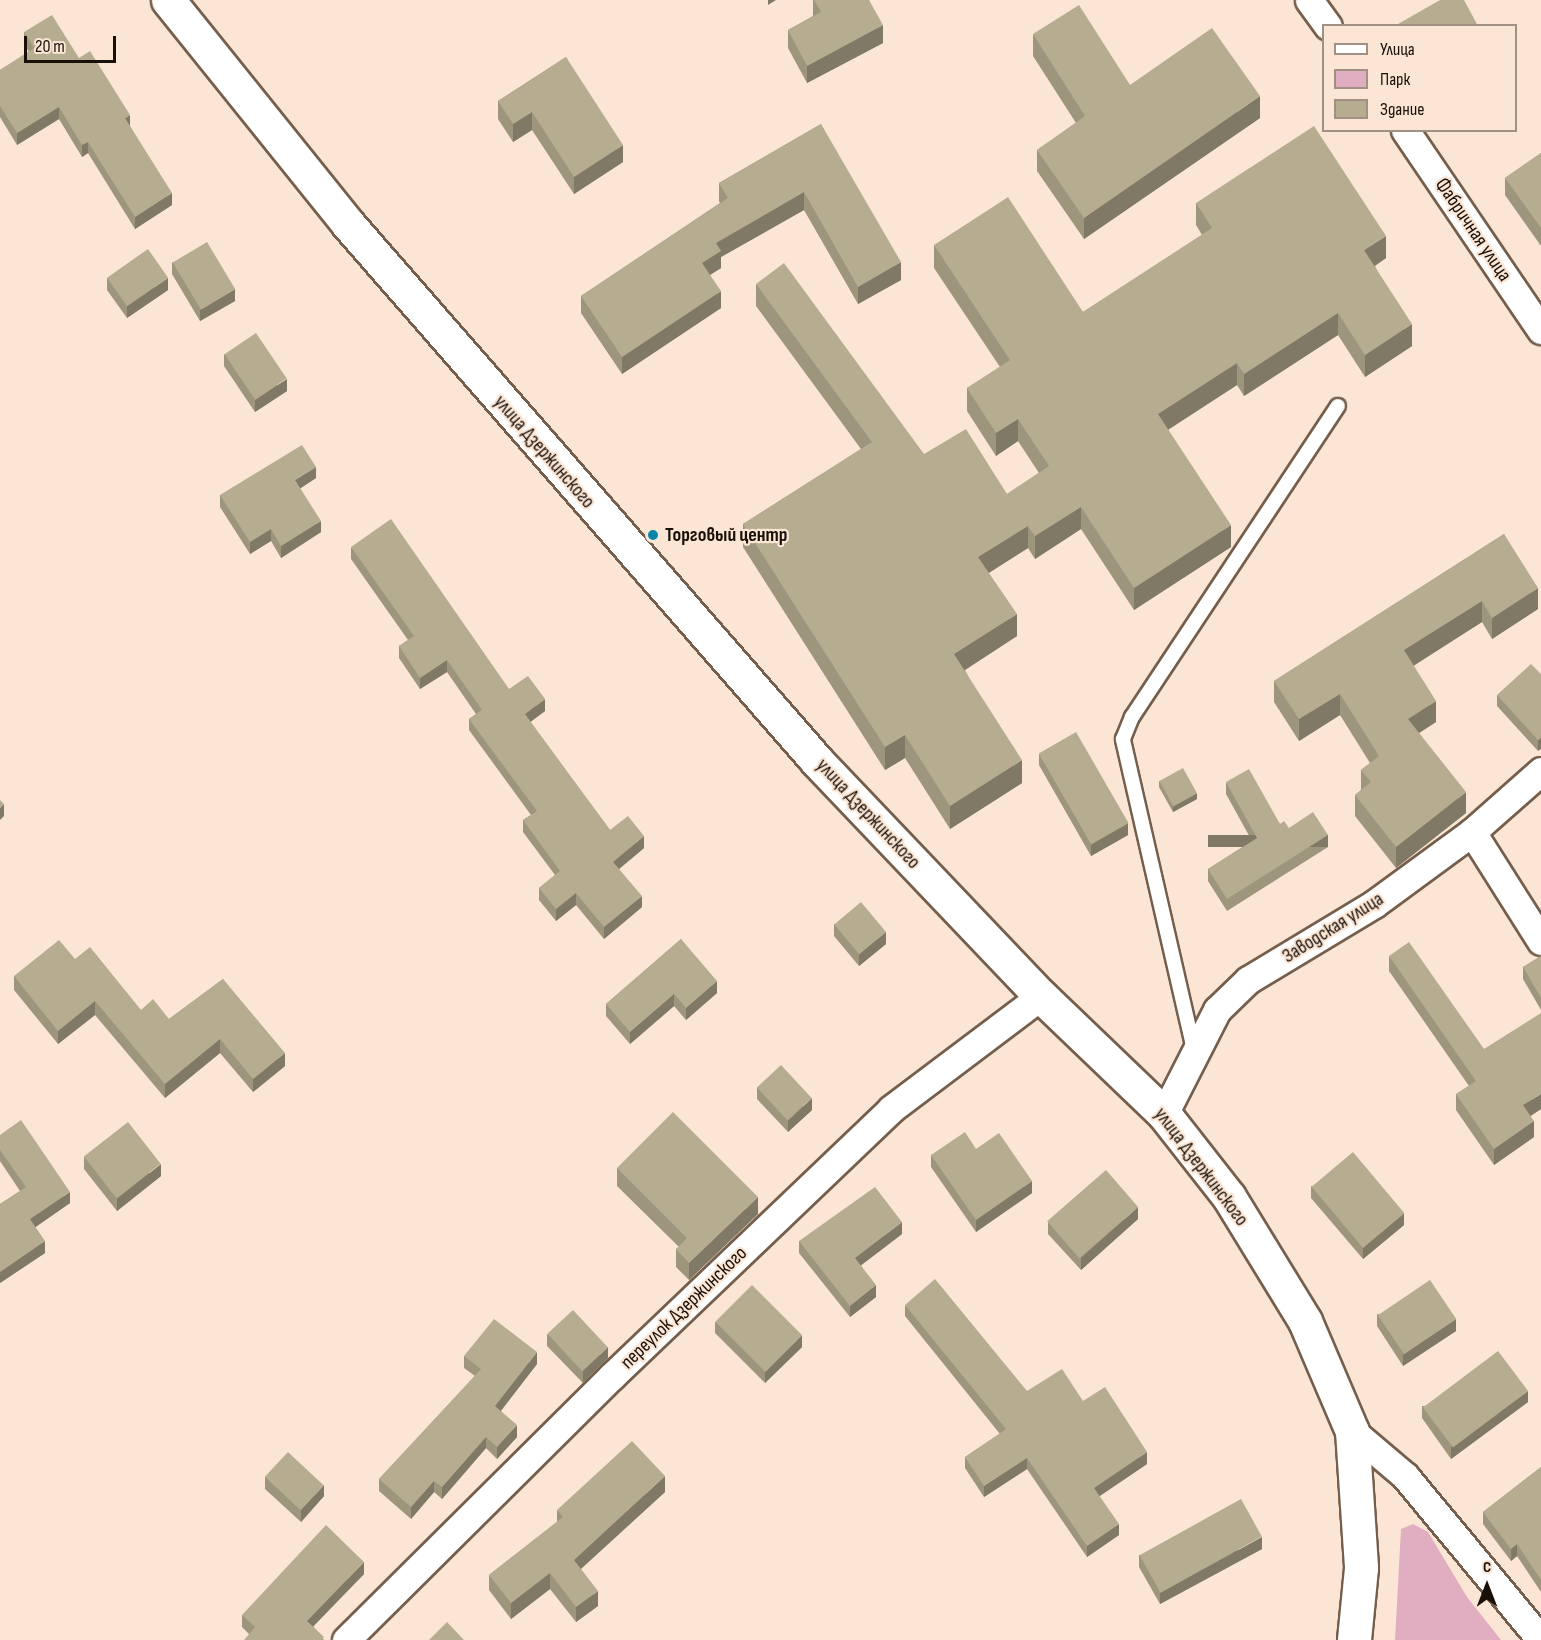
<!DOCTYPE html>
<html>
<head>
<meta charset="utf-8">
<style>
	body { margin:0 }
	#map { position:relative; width:1541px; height:1640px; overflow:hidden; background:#fbe6d5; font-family:"Sofia Sans Condensed",sans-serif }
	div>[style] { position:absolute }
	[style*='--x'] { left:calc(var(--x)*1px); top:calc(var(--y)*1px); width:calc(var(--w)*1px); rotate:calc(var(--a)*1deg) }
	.green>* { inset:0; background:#e1aec1 }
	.roads { filter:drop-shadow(2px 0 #755e4c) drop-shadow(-2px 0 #755e4c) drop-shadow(0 2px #755e4c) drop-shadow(0 -2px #755e4c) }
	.service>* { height:14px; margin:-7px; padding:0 7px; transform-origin:7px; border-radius:7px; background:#fff }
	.minor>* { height:27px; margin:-13.5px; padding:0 13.5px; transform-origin:13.5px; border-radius:13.5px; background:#fff }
	.tertiary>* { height:33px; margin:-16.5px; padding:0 16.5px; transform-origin:16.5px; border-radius:16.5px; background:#fff }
	.wall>* { inset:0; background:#9d957c }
	.shaded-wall>* { inset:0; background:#7f7965; transform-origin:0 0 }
	.building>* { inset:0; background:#b6ad90; transform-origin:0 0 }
	.dots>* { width:16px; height:16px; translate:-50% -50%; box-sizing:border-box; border:3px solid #fbe6d5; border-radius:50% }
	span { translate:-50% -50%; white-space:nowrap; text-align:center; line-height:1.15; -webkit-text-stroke:4.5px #fbe6d5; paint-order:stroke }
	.street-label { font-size:20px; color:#191009 }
	.poi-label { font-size:20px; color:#191009; font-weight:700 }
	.left { translate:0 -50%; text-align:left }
	.legend { position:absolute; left:1322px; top:24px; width:195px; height:108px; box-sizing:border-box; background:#fbe6d5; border:2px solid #a19083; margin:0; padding:8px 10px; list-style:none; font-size:18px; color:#191009 }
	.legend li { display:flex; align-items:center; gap:12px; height:30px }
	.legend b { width:30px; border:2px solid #a19083 }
	.north { position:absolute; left:1457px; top:1556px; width:60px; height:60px; -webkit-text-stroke:4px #fbe6d5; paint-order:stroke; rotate:0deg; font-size:16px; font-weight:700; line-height:24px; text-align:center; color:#191009 }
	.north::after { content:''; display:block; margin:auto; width:21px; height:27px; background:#191009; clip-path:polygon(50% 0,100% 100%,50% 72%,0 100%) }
	.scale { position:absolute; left:24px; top:36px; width:92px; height:27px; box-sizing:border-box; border:3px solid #191009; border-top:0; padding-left:8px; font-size:18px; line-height:21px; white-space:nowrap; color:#191009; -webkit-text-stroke:4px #fbe6d5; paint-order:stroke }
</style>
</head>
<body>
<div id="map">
	<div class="green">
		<i style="clip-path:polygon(1413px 1524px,1428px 1532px,1467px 1597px,1501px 1640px,1395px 1640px,1401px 1529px)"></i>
	</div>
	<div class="roads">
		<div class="service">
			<i style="--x:1194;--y:1050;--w:319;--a:-102.9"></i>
			<i style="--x:1123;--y:739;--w:24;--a:-68"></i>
			<i style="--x:1132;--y:717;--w:373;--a:-56.5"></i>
		</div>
		<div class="minor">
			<i style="--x:1309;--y:0;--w:32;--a:54"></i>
			<i style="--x:1405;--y:130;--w:242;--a:55.8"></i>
			<i style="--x:1472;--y:832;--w:129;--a:57.7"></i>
			<i style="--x:1164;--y:1114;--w:117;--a:-63"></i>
			<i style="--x:1217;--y:1010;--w:43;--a:-44.1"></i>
			<i style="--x:1248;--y:980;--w:147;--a:-31.1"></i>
			<i style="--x:1374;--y:904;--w:122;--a:-36.3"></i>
			<i style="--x:1472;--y:832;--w:92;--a:-41.5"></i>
			<i style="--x:1352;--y:1431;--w:70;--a:40.3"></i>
			<i style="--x:1405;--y:1476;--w:213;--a:50.3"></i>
			<i style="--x:346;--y:1640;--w:375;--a:-44.8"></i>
			<i style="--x:612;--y:1376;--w:386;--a:-43.7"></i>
			<i style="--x:891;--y:1109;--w:188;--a:-37"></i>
		</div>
		<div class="tertiary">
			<i style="--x:168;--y:0;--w:287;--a:51.2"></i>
			<i style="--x:348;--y:224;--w:712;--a:48.87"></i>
			<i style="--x:816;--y:760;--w:326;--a:46.4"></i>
			<i style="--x:1041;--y:996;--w:170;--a:43.8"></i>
			<i style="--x:1164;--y:1114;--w:105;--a:51.9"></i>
			<i style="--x:1229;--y:1197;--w:145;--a:58.5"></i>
			<i style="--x:1305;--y:1321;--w:120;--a:66.9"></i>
			<i style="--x:1352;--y:1431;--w:137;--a:86.2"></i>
			<i style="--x:1361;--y:1568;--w:72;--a:95.6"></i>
		</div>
	</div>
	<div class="wall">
		<i style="clip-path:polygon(813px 0,869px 0,883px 43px,807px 83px,788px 48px,788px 30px,813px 16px)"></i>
		<i style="clip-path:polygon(24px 32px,79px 58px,130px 126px,172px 205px,135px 229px,88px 153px,82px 157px,59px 119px,17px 145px,0 117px,0 70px,29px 52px,24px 44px)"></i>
		<i style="clip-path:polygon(1033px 34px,1130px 85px,1260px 118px,1084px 239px,1037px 171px,1037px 150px,1076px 123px,1033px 56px)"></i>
		<i style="clip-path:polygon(566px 57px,623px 162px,574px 194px,532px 130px,513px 142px,498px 119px,498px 101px)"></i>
		<i style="clip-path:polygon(821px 124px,901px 280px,858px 304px,804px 210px,721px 257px,721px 268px,710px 275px,721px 308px,622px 374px,581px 313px,581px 296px,720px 203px,719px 201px,719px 183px)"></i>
		<i style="clip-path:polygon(1541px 153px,1541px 246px,1505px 195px,1505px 178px)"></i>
		<i style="clip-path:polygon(1196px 203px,1386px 258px,1375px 266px,1412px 346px,1365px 377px,1338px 335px,1244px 396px,1237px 385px,1168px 430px,1231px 547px,1134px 610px,1081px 529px,1035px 559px,1028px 548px,988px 573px,1017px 636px,965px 670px,1022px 783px,950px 829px,905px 758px,885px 770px,743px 547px,743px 524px,861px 449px,756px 306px,756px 284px,924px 454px,1007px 494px,1039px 473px,1018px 441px,996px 456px,967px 411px,967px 388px,1000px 367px,934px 268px,934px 245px,1083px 312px,1202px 235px,1196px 225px)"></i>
		<i style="clip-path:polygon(172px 262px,235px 301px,200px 321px,172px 274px)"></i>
		<i style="clip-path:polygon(107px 278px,168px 290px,127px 318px,107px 290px)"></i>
		<i style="clip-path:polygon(224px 354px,287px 391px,255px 412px,224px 366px)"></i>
		<i style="clip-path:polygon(316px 478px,300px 488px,321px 532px,281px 558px,271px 541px,250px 554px,220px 507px,220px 495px)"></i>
		<i style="clip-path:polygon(1504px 534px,1538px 609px,1492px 639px,1482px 622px,1413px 665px,1436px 722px,1419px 733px,1466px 813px,1396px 868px,1355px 816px,1355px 795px,1361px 790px,1361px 770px,1370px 763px,1340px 715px,1299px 741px,1274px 702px,1274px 681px)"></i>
		<i style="clip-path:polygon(351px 547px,509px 689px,545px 711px,530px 722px,610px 830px,644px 848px,619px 869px,642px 907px,604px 939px,576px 905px,556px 921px,539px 900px,539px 888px,555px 875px,523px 832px,523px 820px,531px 815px,469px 730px,469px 719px,476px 714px,447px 672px,420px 689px,399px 658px,399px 646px,408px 640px,351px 559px)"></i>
		<i style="clip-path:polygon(1541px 674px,1538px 751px,1497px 706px,1497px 695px)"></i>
		<i style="clip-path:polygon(1039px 754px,1128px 835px,1091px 856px,1039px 765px)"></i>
		<i style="clip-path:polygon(1159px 781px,1197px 799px,1173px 812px,1159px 787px)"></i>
		<i style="clip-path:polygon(1226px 782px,1280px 824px,1328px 847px,1227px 911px,1208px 881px,1208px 869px,1252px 841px,1226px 794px)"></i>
		<i style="clip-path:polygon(834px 924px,886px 944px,859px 966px,834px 936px)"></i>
		<i style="clip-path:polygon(681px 939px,717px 993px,686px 1020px,674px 1006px,630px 1044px,606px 1016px,606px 1004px)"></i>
		<i style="clip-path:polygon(1389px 956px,1484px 1049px,1541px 1109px,1530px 1116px,1534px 1137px,1494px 1165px,1456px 1110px,1456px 1094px,1469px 1086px,1389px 971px)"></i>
		<i style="clip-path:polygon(1541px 956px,1541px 1010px,1523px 979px,1523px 967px)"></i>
		<i style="clip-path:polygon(75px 959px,141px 1010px,169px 1019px,223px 979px,285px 1066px,253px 1092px,220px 1053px,165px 1098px,95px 1015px,58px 1044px,14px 990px,14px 976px)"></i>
		<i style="clip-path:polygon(757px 1087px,812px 1110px,788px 1132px,757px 1099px)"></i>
		<i style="clip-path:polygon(0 1135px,70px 1203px,35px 1227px,45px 1253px,0 1283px,0 1204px,20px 1191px,0 1161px)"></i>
		<i style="clip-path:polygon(976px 1149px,1032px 1193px,976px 1232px,931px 1167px,931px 1155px)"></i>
		<i style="clip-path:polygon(84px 1157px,161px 1176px,117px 1211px,84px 1169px)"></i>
		<i style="clip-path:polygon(617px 1168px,758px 1214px,689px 1280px,676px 1267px,676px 1249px,679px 1247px,617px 1186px)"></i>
		<i style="clip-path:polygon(1311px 1186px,1404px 1225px,1363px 1259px,1311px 1198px)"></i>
		<i style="clip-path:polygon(1138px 1219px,1081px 1270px,1048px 1234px,1048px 1222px)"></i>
		<i style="clip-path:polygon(902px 1234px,861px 1265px,876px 1297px,850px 1317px,799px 1253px,799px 1241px)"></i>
		<i style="clip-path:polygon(905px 1305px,1027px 1391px,1083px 1401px,1147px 1464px,1099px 1496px,1119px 1535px,1087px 1557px,1027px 1469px,984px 1497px,965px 1468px,965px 1457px,1000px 1434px,905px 1316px)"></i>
		<i style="clip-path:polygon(1377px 1314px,1456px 1331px,1403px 1366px,1377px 1326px)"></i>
		<i style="clip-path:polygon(715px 1322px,802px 1347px,765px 1383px,715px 1333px)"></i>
		<i style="clip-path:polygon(547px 1334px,608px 1358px,583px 1383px,547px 1346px)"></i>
		<i style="clip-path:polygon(464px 1356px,537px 1364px,501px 1411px,517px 1437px,497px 1459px,486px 1448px,442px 1499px,434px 1492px,411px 1519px,379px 1491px,379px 1479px,475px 1376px,464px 1368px)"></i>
		<i style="clip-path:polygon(1528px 1402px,1451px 1459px,1422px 1418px,1422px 1406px)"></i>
		<i style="clip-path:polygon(1541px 1467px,1541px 1592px,1517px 1556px,1511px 1561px,1483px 1524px,1483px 1512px)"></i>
		<i style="clip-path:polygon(265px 1477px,324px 1496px,301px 1522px,265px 1489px)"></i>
		<i style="clip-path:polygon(665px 1492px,581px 1569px,598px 1606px,576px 1622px,550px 1589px,511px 1619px,489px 1590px,489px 1575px,557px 1522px,557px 1510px)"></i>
		<i style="clip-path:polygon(1262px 1549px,1160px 1604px,1139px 1567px,1139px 1555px)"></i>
		<i style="clip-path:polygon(364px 1574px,313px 1626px,324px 1640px,249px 1634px,242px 1627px,242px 1615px)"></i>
	</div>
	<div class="shaded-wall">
		<i style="clip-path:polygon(768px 0,776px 0,768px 5px)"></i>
		<i style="clip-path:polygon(883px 25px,883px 43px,807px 83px,807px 66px)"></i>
		<i style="clip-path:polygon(1260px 96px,1260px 118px,1084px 239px,1084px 218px)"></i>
		<i style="clip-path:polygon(59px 107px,59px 119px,17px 145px,17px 133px)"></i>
		<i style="clip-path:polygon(532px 112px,532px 130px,513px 142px,513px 124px)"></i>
		<i style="clip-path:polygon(130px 115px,130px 126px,125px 130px,125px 118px)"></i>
		<i style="clip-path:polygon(88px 142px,88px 153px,82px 157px,82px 145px)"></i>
		<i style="clip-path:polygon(623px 145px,623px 162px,574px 194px,574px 177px)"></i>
		<i style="clip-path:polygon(804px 192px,804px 210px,721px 257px,721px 268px,702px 280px,702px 263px,716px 243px)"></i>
		<i style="clip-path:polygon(172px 193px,172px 205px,135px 229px,135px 217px)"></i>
		<i style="clip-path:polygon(1386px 236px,1386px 258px,1364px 273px,1364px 250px)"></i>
		<i style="clip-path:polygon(901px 262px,901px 280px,858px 304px,858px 287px)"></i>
		<i style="clip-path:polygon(168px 278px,168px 290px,127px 318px,127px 306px)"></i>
		<i style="clip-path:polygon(235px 289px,235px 301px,200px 321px,200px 310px)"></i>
		<i style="clip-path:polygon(721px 291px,721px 308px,622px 374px,622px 357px)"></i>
		<i style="clip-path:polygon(1338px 313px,1338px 335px,1244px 396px,1244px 374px)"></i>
		<i style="clip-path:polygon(1412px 324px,1412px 346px,1365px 377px,1365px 355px)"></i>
		<i style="clip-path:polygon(1237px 363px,1237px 385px,1158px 436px,1158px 414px)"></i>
		<i style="clip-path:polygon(287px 379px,287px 391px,255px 412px,255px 400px)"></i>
		<i style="clip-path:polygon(1018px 419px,1018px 441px,996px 456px,996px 433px)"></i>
		<i style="clip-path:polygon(316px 467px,316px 478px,295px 492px,295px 480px)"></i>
		<i style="clip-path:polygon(1081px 507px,1081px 529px,1035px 559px,1035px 536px)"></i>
		<i style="clip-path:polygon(321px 521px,321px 532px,281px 558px,281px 546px)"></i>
		<i style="clip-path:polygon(1231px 525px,1231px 547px,1134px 610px,1134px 588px)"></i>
		<i style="clip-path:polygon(1028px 526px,1028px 548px,978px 580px,978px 557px)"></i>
		<i style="clip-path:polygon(271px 529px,271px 541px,250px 554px,250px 542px)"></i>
		<i style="clip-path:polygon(1538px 588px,1538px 609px,1492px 639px,1492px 618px)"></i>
		<i style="clip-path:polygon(1482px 601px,1482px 622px,1404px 672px,1404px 650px)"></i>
		<i style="clip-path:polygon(1017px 614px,1017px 636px,954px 677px,954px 654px)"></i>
		<i style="clip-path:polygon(447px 660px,447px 672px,420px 689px,420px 678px)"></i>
		<i style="clip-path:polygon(1340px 694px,1340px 715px,1299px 741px,1299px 719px)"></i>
		<i style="clip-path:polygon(545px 699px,545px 711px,525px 726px,525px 714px)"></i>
		<i style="clip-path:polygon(1436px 701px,1436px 722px,1408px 740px,1408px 719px)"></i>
		<i style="clip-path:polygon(905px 735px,905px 758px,885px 770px,885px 747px)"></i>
		<i style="clip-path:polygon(1541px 737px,1541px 749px,1538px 751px,1538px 740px)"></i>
		<i style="clip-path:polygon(1022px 760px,1022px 783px,950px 829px,950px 806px)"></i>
		<i style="clip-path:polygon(1466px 792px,1466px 813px,1396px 868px,1396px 847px)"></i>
		<i style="clip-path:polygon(1197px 793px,1197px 799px,1173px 812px,1173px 806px)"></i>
		<i style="clip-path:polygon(4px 804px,4px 816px,0 820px,0 808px)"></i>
		<i style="clip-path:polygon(1128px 823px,1128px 835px,1091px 856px,1091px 844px)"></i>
		<i style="left:1328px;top:835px;width:12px;height:120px;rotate:90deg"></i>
		<i style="clip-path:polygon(644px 836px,644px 848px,613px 874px,613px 862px)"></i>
		<i style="clip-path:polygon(576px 893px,576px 905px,556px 921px,556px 909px)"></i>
		<i style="clip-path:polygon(642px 896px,642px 907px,604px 939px,604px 927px)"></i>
		<i style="clip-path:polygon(886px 932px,886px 944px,859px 966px,859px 954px)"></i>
		<i style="clip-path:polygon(717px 981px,717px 993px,686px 1020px,686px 1008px)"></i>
		<i style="clip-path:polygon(674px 994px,674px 1006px,630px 1044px,630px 1032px)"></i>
		<i style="clip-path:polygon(95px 1001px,95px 1015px,58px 1044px,58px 1031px)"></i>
		<i style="clip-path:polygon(220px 1039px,220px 1053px,165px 1098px,165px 1084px)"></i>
		<i style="clip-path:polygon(285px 1053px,285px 1066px,253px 1092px,253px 1079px)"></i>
		<i style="clip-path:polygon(1541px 1094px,1541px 1109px,1523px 1121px,1523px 1105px)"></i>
		<i style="clip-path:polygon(812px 1098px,812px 1110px,788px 1132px,788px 1121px)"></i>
		<i style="clip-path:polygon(1534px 1121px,1534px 1137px,1494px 1165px,1494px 1149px)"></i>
		<i style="clip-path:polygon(161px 1164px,161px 1176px,117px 1211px,117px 1199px)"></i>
		<i style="clip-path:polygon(1032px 1181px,1032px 1193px,976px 1232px,976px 1220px)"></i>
		<i style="clip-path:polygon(70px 1192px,70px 1203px,30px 1231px,30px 1219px)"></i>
		<i style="clip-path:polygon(758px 1197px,758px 1214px,689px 1280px,689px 1263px)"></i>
		<i style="clip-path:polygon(1138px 1207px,1138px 1219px,1081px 1270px,1081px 1258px)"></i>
		<i style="clip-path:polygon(1404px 1213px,1404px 1225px,1363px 1259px,1363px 1247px)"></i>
		<i style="clip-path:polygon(902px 1222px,902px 1234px,855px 1270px,855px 1258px)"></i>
		<i style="clip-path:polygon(45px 1241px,45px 1253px,0 1283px,0 1272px)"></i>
		<i style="clip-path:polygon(876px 1285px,876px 1297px,850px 1317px,850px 1306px)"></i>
		<i style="clip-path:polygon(1456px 1319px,1456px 1331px,1403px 1366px,1403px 1354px)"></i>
		<i style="clip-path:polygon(802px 1335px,802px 1347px,765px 1383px,765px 1372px)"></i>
		<i style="clip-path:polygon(608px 1347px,608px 1358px,583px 1383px,583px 1371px)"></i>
		<i style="clip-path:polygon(537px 1352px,537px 1364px,495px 1418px,495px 1406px)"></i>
		<i style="clip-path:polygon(1528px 1391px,1528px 1402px,1451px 1459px,1451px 1447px)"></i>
		<i style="clip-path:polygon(517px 1425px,517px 1437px,497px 1459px,497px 1447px)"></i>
		<i style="clip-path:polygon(486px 1437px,486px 1448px,442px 1499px,442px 1487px)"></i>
		<i style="clip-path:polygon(1147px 1452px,1147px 1464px,1094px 1500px,1094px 1488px)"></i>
		<i style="clip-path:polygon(1027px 1458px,1027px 1469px,984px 1497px,984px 1486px)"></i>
		<i style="clip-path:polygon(665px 1476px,665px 1492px,574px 1575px,574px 1560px)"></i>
		<i style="clip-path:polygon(434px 1481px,434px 1492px,411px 1519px,411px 1507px)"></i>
		<i style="clip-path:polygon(324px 1485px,324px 1496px,301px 1522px,301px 1510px)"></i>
		<i style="clip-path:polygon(1119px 1524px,1119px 1535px,1087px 1557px,1087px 1546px)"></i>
		<i style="clip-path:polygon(1262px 1537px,1262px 1549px,1160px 1604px,1160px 1593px)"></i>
		<i style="clip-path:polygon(1517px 1544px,1517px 1556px,1511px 1561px,1511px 1549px)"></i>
		<i style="clip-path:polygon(364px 1562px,364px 1574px,307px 1633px,307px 1621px)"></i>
		<i style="clip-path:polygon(550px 1573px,550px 1589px,511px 1619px,511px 1603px)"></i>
		<i style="clip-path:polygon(598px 1591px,598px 1606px,576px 1622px,576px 1607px)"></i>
	</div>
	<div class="building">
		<i style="clip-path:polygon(814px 0,869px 0,883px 25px,807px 66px,788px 30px,821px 12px)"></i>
		<i style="clip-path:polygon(1440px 0,1464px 0,1478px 26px,1398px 26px,1398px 24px)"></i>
		<i style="clip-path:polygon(1079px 5px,1130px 85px,1212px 28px,1260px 96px,1084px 218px,1037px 150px,1085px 116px,1033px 34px)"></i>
		<i style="clip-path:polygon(52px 15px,79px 58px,90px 51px,130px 115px,125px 118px,172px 193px,135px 217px,88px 142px,82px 145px,59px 107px,17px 133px,0 106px,0 70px,34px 48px,24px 32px)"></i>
		<i style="clip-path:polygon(566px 57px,623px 145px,574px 177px,532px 112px,513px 124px,498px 101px)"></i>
		<i style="clip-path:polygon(821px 124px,901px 262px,858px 287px,804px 192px,716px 243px,721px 251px,702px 263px,721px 291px,622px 357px,581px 296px,728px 198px,719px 183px)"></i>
		<i style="clip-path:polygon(1314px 126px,1386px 236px,1364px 250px,1412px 324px,1365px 355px,1338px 313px,1244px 374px,1237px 363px,1158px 414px,1231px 525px,1134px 588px,1081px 507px,1035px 536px,1028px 526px,978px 557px,1017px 614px,954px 654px,1022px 760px,950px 806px,905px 735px,885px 747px,743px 524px,872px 442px,756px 284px,784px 263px,924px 454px,966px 429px,1007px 494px,1049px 466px,1018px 419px,996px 433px,967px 388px,1010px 360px,934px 245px,1008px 197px,1083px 312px,1212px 228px,1196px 203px)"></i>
		<i style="clip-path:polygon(1541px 153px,1541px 228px,1505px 178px)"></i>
		<i style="left:207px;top:242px;width:55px;height:40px;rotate:59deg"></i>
		<i style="left:148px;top:249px;width:35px;height:50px;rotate:55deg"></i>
		<i style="left:256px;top:333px;width:55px;height:38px;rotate:56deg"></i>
		<i style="clip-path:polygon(302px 445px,316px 467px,295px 480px,321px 521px,281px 546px,271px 529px,250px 542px,220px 495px)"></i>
		<i style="clip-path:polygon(391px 519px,509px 689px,528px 676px,545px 699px,525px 714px,610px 830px,628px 816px,644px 836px,613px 862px,642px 896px,604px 927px,576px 893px,556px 909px,539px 888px,560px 871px,523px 820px,537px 811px,469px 719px,482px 710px,447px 660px,420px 678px,399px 646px,414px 636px,351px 547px)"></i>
		<i style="clip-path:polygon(1504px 534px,1538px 588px,1492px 618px,1482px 601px,1404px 650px,1436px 701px,1408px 719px,1466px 792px,1396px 847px,1355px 795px,1371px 782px,1361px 770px,1379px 756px,1340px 694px,1299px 719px,1274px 681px)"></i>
		<i style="clip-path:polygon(1531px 664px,1541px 674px,1541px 737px,1538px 740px,1497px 695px)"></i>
		<i style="left:1076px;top:732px;width:105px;height:43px;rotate:60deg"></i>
		<i style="left:1183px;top:768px;width:29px;height:27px;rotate:61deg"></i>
		<i style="clip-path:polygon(1249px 769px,1280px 824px,1284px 821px,1289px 828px,1313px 812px,1328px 835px,1227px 899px,1208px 869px,1257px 838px,1226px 782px)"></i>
		<i style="clip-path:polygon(0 800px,4px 804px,0 808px)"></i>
		<i style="left:861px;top:902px;width:39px;height:35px;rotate:50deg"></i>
		<i style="clip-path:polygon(681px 939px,717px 981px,686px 1008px,674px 994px,630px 1032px,606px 1004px)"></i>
		<i style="clip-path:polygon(59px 940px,75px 959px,90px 947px,141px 1010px,153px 999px,169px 1019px,223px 979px,285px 1053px,253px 1079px,220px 1039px,165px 1084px,95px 1001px,58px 1031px,14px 976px)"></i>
		<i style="clip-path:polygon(1409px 942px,1484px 1049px,1541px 1013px,1541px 1094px,1523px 1105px,1534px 1121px,1494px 1149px,1456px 1094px,1476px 1081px,1389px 956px)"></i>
		<i style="clip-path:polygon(1541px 956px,1541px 998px,1523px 967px)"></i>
		<i style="left:781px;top:1065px;width:45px;height:33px;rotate:47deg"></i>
		<i style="clip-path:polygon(673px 1112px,758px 1197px,689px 1263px,676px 1249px,687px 1238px,617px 1168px)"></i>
		<i style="clip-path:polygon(21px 1120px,70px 1192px,30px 1219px,45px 1241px,0 1272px,0 1204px,26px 1187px,0 1150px,0 1135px)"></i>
		<i style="left:128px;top:1122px;width:53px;height:56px;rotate:52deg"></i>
		<i style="clip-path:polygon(965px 1132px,976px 1149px,999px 1133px,1032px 1181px,976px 1220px,931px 1155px)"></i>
		<i style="left:1353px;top:1152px;width:80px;height:54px;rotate:50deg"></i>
		<i style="left:1106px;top:1170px;width:49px;height:78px;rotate:49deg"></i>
		<i style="clip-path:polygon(875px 1187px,902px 1222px,855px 1258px,876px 1285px,850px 1306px,799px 1241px)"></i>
		<i style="clip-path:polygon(935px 1279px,1027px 1391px,1062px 1369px,1083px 1401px,1105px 1387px,1147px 1452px,1094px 1488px,1119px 1524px,1087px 1546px,1027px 1458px,984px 1486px,965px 1457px,1006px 1429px,905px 1305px)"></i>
		<i style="left:1430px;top:1280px;width:47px;height:63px;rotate:56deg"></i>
		<i style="left:752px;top:1285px;width:71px;height:52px;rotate:45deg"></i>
		<i style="left:573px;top:1310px;width:51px;height:35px;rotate:47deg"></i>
		<i style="clip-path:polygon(494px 1319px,537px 1352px,495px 1406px,517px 1425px,497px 1447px,486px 1437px,442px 1487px,434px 1481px,411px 1507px,379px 1479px,481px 1369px,464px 1356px)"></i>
		<i style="left:1498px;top:1351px;width:50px;height:94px;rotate:53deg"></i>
		<i style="clip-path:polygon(632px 1441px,665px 1476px,574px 1560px,598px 1591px,576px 1607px,550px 1573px,511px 1603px,489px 1575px,563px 1517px,557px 1510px)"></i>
		<i style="left:288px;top:1452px;width:49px;height:34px;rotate:43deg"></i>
		<i style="clip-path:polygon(1541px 1467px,1541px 1580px,1517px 1544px,1511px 1549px,1483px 1512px)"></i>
		<i style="left:1241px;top:1499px;width:43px;height:116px;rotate:61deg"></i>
		<i style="clip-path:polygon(326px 1525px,364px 1562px,307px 1621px,324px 1637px,321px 1640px,244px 1640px,255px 1627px,242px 1615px)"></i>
		<i style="clip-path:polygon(447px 1622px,464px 1640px,429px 1640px)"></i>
	</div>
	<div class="dots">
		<i style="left:653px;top:535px;background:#0786a9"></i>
	</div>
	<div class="street-label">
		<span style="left:1473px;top:230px;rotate:56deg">Фабричная улица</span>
		<span style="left:544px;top:452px;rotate:49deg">улица Дзержинского</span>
		<span style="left:868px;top:814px;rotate:47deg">улица Дзержинского</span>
		<span style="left:1333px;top:928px;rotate:-32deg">Заводская улица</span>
		<span style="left:1201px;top:1167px;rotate:53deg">улица Дзержинского</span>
		<span style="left:684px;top:1308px;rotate:-44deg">переулок Дзержинского</span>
	</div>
	<div class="poi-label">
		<span class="left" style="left:665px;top:535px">Торговый центр</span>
	</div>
	<ul class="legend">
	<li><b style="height:8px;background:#fff"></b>Улица</li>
	<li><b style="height:16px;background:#e1aec1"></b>Парк</li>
	<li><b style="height:16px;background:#b6ad90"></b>Здание</li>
	</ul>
	<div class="north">С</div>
	<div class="scale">20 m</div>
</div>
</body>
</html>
